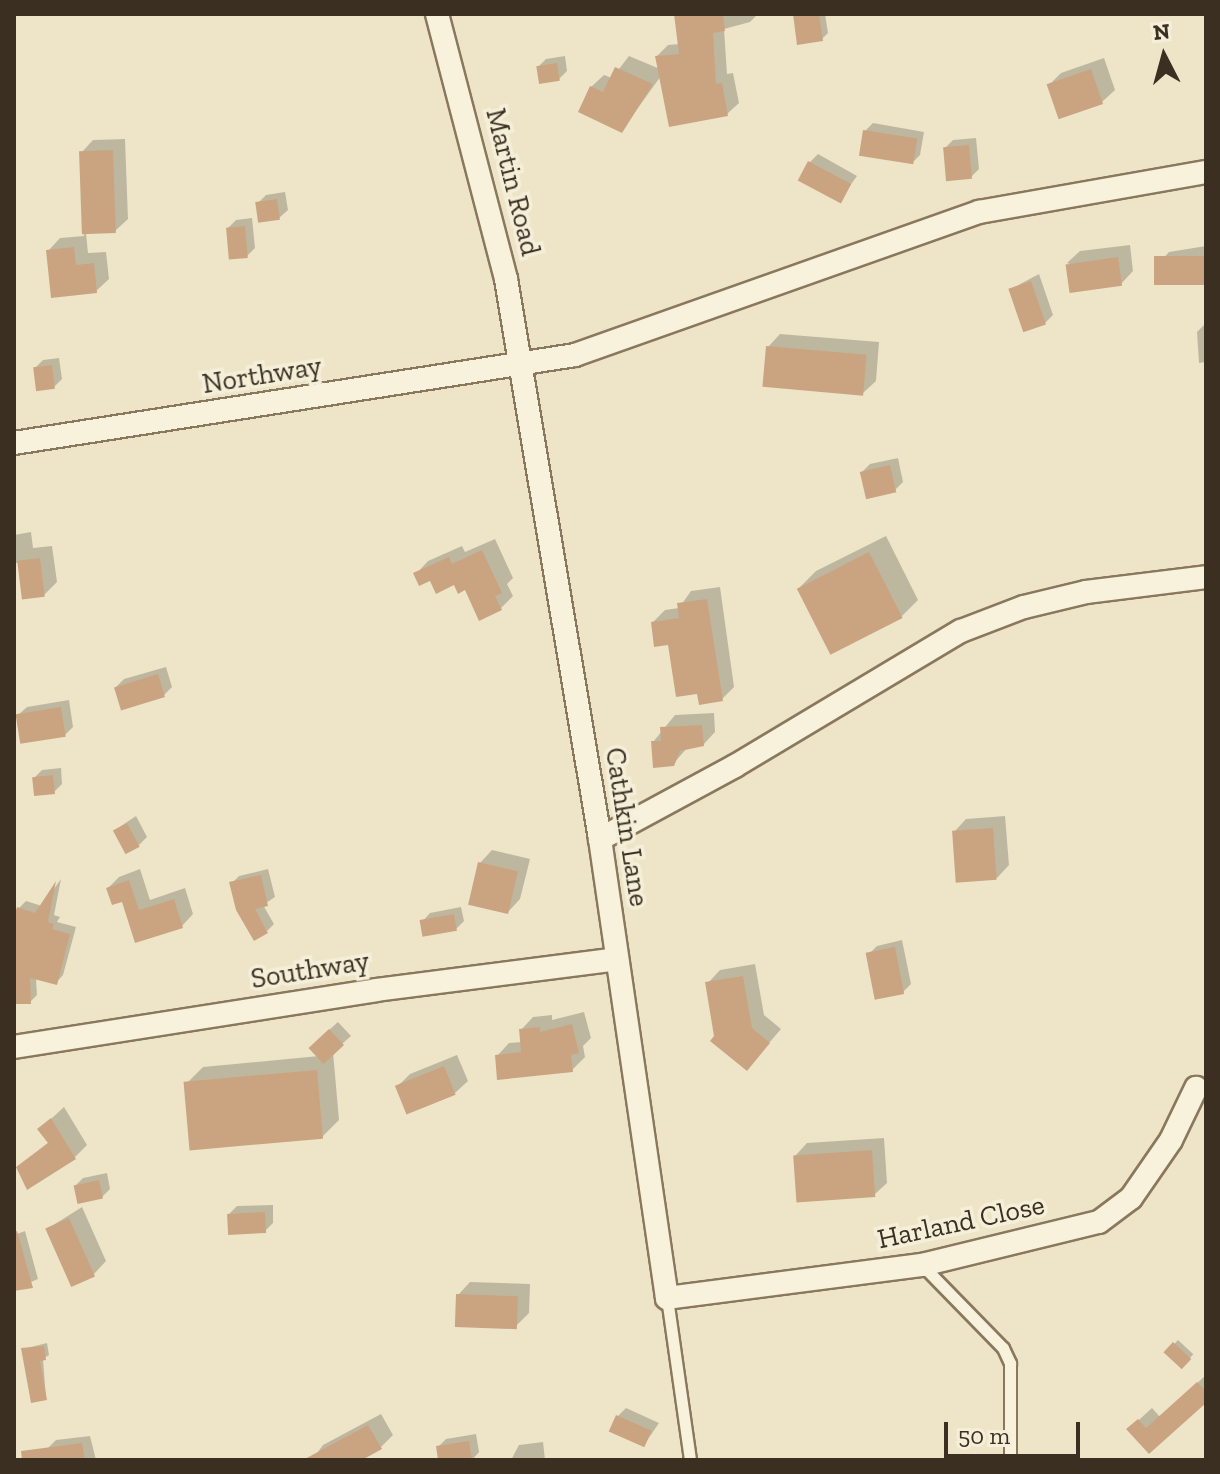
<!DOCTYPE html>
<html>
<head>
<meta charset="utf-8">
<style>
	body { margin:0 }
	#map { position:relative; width:1220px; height:1474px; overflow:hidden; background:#eee5c9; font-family:"Zilla Slab",serif }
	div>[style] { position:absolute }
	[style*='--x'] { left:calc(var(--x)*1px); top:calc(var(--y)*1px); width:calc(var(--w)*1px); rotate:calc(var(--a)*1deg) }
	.shadow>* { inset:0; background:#0003; transform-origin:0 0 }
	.building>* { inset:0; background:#caa481; transform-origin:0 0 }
	.roads { filter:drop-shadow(2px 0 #8a785e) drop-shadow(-2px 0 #8a785e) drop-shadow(0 2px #8a785e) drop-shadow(0 -2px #8a785e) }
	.lane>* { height:11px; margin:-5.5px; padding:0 5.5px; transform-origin:5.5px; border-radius:5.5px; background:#f8f2dd }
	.street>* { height:22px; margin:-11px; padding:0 11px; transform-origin:11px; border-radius:11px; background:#f8f2dd }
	span { translate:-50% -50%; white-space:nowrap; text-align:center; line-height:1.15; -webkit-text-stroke:7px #f5efd9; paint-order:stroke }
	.street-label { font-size:28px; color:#3b2f21 }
	.frame { position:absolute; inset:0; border:16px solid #3b2f21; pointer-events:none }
	.north { position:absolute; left:1124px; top:16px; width:80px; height:80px; -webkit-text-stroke:6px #f5efd9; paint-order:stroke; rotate:354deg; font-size:22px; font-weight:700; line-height:32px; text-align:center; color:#3b2f21 }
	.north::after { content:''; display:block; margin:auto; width:28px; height:36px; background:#3b2f21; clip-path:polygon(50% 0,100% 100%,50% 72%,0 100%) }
	.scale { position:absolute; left:944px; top:1422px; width:136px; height:36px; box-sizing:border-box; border:4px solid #3b2f21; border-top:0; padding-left:10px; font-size:24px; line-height:28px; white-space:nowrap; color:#3b2f21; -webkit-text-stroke:6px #f5efd9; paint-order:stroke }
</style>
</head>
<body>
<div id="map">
	<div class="shadow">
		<i style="clip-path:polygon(676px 14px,758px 14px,750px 22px,724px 29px,727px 74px,733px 73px,739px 103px,727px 114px,661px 76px,622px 130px,591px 87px,604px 75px,612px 78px,629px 56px,660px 69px,657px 56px,668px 45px,680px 44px)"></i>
		<i style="clip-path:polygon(795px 14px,825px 14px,828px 33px,822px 39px)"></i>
		<i style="clip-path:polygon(565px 56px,567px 71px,559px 79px,538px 67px,546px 59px)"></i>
		<i style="clip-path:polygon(1104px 58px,1115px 90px,1102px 102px,1049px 85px,1061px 73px)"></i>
		<i style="clip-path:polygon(873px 123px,924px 132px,920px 155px,912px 163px,865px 131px)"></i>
		<i style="clip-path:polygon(976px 138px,979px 169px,971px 177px,945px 148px,953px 140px)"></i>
		<i style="clip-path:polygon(125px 139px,128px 219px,115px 231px,86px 233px,88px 253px,106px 252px,109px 279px,96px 291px,48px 251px,60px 238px,84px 236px,81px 153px,93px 140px)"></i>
		<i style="clip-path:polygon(818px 154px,857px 176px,839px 201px,810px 162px)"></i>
		<i style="clip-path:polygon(285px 192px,288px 210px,279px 218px,258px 203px,266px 195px)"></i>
		<i style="clip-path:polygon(252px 218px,255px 248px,247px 256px,228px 228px,236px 220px)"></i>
		<i style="clip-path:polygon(1130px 245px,1133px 271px,1121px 284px,1067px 263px,1080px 251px)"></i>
		<i style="clip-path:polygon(1206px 246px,1206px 283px,1157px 265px,1169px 252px)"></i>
		<i style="clip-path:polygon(1039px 274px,1053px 315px,1045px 323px,1011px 289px)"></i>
		<i style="clip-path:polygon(1205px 324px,1206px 362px,1199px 363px,1197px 332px)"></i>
		<i style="clip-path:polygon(780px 334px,879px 342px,876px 381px,863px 393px,768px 347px)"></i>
		<i style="clip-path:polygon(59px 358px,62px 379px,54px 387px,35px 368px,43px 360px)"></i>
		<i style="clip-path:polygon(898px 458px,903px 482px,895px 490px,862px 472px,870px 464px)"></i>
		<i style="clip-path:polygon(31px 532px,33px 548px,52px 546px,57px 582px,44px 595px,19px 563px,14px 563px,14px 535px)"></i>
		<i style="clip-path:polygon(886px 536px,918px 600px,901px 617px,799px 588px,816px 571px)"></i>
		<i style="clip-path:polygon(495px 539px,513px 578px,507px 584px,513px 596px,500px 609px,455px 583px,416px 574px,428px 561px,462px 546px,465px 552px)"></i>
		<i style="clip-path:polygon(720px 587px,734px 687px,722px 699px,699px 692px,653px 622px,665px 610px,679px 608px,691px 591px)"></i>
		<i style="clip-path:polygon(166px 667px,172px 687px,164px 695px,116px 687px,124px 679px)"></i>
		<i style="clip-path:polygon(69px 700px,73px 727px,65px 735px,18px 715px,27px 707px)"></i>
		<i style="clip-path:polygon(714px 713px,715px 732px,703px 745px,688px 747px,673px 764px,653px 742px,675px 715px)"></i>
		<i style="clip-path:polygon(61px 768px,62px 784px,54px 792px,34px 778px,42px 770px)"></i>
		<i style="clip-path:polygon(136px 816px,147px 837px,139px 845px,115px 830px)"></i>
		<i style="clip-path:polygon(1005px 816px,1009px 865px,997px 878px,954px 832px,966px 819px)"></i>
		<i style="clip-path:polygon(492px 850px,530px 859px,520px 899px,508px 912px,480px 863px)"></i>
		<i style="clip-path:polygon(140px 869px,150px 900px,185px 888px,193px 914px,182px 926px,136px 941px,123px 899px,108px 888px,119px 877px)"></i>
		<i style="clip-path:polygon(268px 869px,275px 897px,263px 905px,274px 924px,267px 931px,232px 883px,239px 876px)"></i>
		<i style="clip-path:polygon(61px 879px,54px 915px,60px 917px,57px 922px,76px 927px,63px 975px,56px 983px,36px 978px,37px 995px,30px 1002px,14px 1002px,14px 913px,26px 901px,42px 906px)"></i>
		<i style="clip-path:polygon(461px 907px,464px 921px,456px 929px,422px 922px,430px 913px)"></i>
		<i style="clip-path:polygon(902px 940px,911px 984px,903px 992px,869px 954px,877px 946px)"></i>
		<i style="clip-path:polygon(755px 964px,764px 1015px,781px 1029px,747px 1069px,716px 1037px,708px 983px,720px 970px)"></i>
		<i style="clip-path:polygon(584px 1012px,591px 1038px,583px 1046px,585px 1057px,572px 1070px,497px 1056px,509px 1043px,522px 1042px,521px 1030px,533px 1017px,552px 1015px,552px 1020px)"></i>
		<i style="clip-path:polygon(338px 1022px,351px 1036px,333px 1052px,339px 1120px,322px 1137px,186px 1084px,203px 1067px,319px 1056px,319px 1039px)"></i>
		<i style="clip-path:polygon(457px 1055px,468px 1081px,455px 1093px,397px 1087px,410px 1074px)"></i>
		<i style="clip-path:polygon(64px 1107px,87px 1145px,75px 1157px,19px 1167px,49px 1142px,40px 1129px)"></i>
		<i style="clip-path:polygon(884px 1138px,887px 1183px,874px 1195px,795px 1156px,807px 1143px)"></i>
		<i style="clip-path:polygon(107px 1173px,110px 1189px,102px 1197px,75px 1186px,83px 1178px)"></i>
		<i style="clip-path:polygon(273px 1205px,273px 1223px,265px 1231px,229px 1214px,237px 1206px)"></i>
		<i style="clip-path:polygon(82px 1207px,106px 1261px,94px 1274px,47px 1229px)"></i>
		<i style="clip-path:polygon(25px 1231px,38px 1279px,14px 1289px,14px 1235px)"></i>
		<i style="clip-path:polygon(470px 1282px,530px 1284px,529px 1313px,516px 1326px,458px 1295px)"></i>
		<i style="left:1178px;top:1340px;width:21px;height:17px;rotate:43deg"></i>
		<i style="clip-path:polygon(47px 1343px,49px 1355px,43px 1359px,46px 1398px,23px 1349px)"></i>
		<i style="clip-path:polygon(1206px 1375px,1206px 1400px,1149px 1452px,1129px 1429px,1152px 1408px,1160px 1417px)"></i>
		<i style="clip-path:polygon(626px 1408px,659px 1423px,644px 1445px,618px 1416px)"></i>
		<i style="clip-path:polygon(381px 1414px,393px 1435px,380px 1448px,358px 1460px,312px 1460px,323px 1445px)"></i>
		<i style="clip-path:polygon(476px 1434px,479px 1452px,472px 1460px,440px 1460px,438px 1447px,446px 1439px)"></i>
		<i style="clip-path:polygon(90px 1436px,96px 1460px,50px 1460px,48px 1448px,56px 1440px)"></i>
		<i style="clip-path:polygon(543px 1442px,545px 1460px,511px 1460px,519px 1445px)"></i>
	</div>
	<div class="building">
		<i style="clip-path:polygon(674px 14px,723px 14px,725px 31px,713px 33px,716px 84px,722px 83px,728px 116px,669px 127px,655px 56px,679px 54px)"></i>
		<i style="clip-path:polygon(793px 14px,819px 14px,823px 41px,797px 45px)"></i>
		<i style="left:557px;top:63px;width:18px;height:21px;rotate:81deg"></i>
		<i style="clip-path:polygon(615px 67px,653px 84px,622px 133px,578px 112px,590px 86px,603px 92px)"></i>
		<i style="left:1091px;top:69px;width:37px;height:47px;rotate:71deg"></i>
		<i style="left:863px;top:130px;width:55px;height:26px;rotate:9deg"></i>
		<i style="left:969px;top:145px;width:34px;height:26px;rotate:85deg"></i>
		<i style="left:113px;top:150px;width:83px;height:34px;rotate:88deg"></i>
		<i style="left:808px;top:161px;width:49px;height:22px;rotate:28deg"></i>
		<i style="left:277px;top:199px;width:21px;height:22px;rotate:82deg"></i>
		<i style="left:245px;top:226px;width:32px;height:19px;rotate:85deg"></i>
		<i style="clip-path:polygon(74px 247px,76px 265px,94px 263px,97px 293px,51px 298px,46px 250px)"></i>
		<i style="left:1206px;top:256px;width:29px;height:52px;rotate:90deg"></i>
		<i style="left:1118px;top:257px;width:29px;height:53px;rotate:82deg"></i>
		<i style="left:1031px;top:281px;width:46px;height:24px;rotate:71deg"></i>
		<i style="left:766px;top:346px;width:101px;height:41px;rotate:5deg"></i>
		<i style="left:52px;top:365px;width:24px;height:19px;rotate:83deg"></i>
		<i style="left:890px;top:465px;width:28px;height:31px;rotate:77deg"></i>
		<i style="clip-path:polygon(482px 550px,502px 593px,495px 596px,502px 610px,479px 621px,465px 590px,458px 594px,454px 585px,436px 594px,430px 581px,419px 586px,413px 573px,449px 557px,452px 564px)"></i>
		<i style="left:869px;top:552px;width:74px;height:81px;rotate:63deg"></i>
		<i style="left:40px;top:558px;width:39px;height:23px;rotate:83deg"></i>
		<i style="clip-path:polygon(707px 599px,723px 701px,699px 705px,697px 694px,676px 697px,668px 645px,654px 647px,651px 622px,679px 618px,677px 603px)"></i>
		<i style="left:158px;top:674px;width:24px;height:46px;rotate:73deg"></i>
		<i style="left:61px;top:707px;width:30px;height:46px;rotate:81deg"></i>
		<i style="clip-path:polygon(702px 725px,704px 746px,680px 751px,674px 766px,653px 768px,651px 741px,661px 741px,660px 727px)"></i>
		<i style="left:53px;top:775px;width:19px;height:21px;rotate:84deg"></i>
		<i style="left:127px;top:823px;width:27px;height:16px;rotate:62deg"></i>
		<i style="left:993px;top:828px;width:52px;height:41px;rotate:86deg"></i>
		<i style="left:478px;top:862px;width:41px;height:44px;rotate:13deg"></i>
		<i style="clip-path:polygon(261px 875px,268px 906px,255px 909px,268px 933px,254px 941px,236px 910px,229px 882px)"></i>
		<i style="clip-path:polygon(129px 880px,139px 910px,174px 899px,183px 928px,135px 943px,122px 902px,112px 905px,106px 888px)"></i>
		<i style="clip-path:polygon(56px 881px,48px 922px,54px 924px,52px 929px,70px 934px,57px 985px,30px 978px,31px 1004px,14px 1004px,14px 917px,17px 907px,35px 913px)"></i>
		<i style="left:454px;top:914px;width:17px;height:35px;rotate:80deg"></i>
		<i style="left:895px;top:947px;width:48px;height:30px;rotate:79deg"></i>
		<i style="clip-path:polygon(743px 976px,752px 1028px,770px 1043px,747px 1071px,710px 1041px,714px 1036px,705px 982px)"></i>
		<i style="clip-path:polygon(572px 1024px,579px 1053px,571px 1055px,573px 1072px,497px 1080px,495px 1055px,521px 1052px,519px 1029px,540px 1027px,540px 1032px)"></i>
		<i style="left:329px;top:1029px;width:22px;height:28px;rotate:47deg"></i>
		<i style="left:444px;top:1066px;width:31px;height:53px;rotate:68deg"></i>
		<i style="left:317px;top:1070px;width:69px;height:134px;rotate:85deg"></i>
		<i style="clip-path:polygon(51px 1118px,76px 1159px,27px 1190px,16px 1167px,48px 1143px,37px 1129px)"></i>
		<i style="left:872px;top:1150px;width:47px;height:79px;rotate:86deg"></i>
		<i style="left:99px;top:1180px;width:19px;height:26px;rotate:78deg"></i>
		<i style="left:265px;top:1212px;width:21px;height:38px;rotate:87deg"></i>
		<i style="left:69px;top:1218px;width:64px;height:26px;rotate:66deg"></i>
		<i style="clip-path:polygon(17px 1231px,33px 1288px,14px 1291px,14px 1232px)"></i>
		<i style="left:456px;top:1294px;width:62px;height:33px;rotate:2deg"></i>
		<i style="left:1173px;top:1342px;width:25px;height:14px;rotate:43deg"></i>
		<i style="clip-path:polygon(44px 1346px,46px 1360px,40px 1361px,47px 1400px,31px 1403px,21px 1348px)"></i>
		<i style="clip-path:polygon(1197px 1382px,1206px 1391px,1206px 1403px,1149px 1454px,1126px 1429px,1138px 1419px,1146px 1428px)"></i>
		<i style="left:616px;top:1415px;width:39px;height:18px;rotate:24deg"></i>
		<i style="clip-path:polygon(368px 1425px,382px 1449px,362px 1460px,303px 1460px)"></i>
		<i style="clip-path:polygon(469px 1441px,472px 1460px,438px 1460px,436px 1446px)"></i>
		<i style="clip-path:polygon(82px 1443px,85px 1460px,22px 1460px,21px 1451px)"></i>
	</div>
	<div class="roads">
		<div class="lane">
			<i style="--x:922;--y:1265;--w:116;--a:45.7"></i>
			<i style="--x:1003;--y:1348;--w:17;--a:65"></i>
			<i style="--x:1010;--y:1363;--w:97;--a:90"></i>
			<i style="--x:667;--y:1298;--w:164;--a:81.9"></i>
		</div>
		<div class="street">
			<i style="--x:437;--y:14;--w:274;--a:75.4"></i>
			<i style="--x:506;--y:279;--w:568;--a:80.47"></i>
			<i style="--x:600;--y:839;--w:464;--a:81.7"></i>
			<i style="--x:667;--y:1298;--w:257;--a:-7.4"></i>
			<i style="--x:922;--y:1265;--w:182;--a:-13.7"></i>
			<i style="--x:1099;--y:1222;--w:40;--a:-37"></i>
			<i style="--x:1131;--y:1198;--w:70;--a:-55.4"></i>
			<i style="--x:1171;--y:1140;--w:58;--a:-64.3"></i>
			<i style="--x:14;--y:443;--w:568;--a:-8.91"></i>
			<i style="--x:575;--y:355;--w:429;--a:-19.5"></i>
			<i style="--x:979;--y:212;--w:230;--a:-10"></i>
			<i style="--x:600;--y:839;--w:153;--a:-28.4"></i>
			<i style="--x:735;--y:766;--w:263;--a:-30.9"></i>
			<i style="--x:961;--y:631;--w:67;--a:-20.9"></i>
			<i style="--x:1024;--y:607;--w:64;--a:-13.6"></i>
			<i style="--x:1086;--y:592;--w:121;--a:-7.1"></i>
			<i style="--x:14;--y:1047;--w:366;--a:-8.9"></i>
			<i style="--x:376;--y:990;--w:243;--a:-7.3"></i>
		</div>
	</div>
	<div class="street-label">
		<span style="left:513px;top:182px;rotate:76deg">Martin Road</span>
		<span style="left:262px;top:375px;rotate:-9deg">Northway</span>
		<span style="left:627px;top:827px;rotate:81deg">Cathkin Lane</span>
		<span style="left:310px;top:970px;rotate:-9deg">Southway</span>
		<span style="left:961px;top:1222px;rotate:-12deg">Harland Close</span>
	</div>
	<div class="frame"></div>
	<div class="north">N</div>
	<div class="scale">50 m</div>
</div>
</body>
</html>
